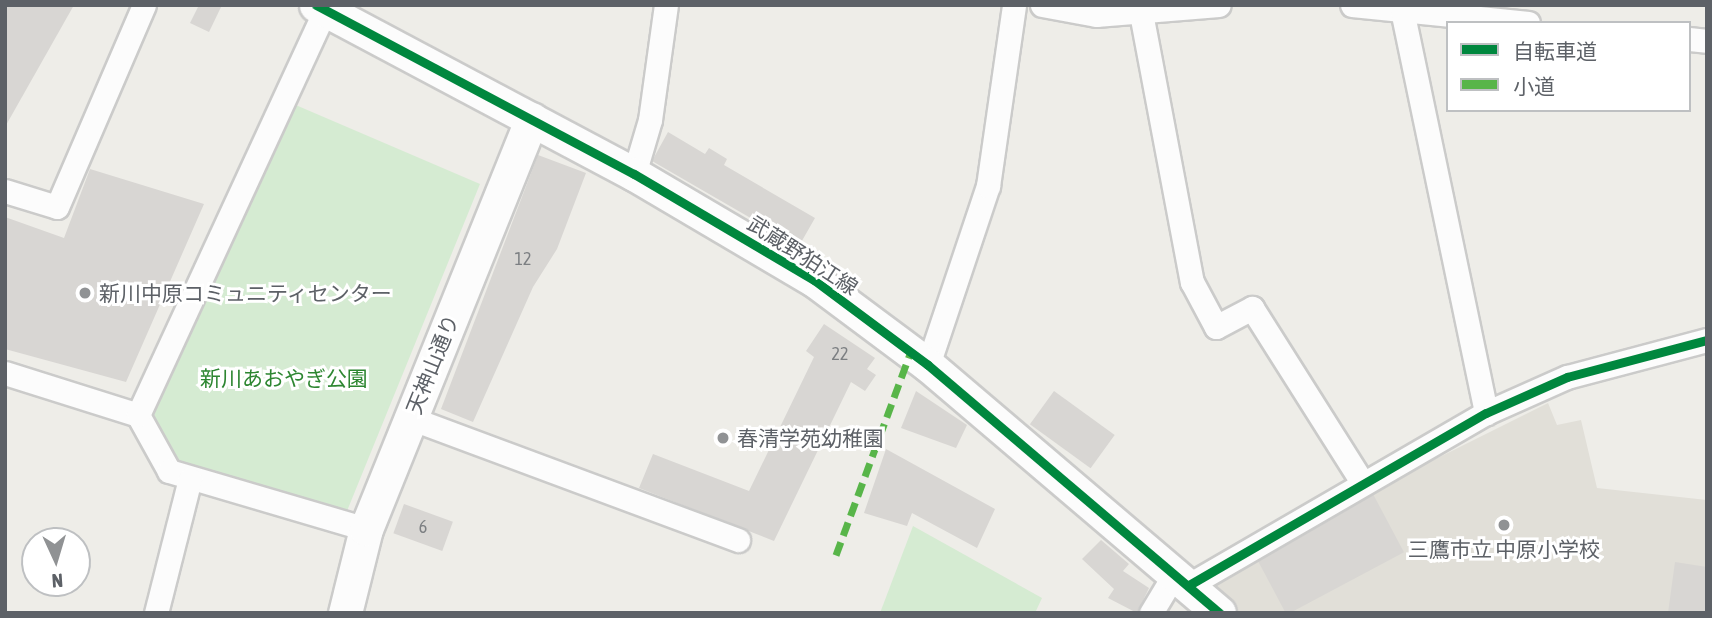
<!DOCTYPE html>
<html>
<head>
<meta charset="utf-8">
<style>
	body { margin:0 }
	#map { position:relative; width:1712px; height:618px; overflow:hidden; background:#eeede8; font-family:"Asap Condensed","Noto Sans JP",sans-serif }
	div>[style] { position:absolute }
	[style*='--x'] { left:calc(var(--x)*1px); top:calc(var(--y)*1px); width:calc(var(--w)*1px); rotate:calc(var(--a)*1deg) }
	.education>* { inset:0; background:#e1dfd8 }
	.green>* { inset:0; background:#d5ebd2 }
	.building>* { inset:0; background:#d8d6d3; transform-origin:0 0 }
	.roads { filter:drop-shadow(2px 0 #cbcbca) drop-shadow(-2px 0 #cbcbca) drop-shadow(0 2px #cbcbca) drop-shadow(0 -2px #cbcbca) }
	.street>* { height:23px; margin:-11.5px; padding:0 11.5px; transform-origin:11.5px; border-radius:11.5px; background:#fcfcfc }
	.secondary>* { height:33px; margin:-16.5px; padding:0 16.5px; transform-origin:16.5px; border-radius:16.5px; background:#fcfcfc }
	.quiet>* { height:7px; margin-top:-3.5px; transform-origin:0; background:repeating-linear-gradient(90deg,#58b549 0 14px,transparent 0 21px) }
	.cycleway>* { height:9px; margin:-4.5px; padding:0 4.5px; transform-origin:4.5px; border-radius:4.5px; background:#00873e }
	.dots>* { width:19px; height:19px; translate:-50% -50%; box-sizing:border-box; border:4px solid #fff; border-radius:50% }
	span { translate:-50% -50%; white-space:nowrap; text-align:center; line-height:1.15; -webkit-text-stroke:6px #fff; paint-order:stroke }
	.number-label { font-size:18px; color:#7c7f82 }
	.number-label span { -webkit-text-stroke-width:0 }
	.street-label { font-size:21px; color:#5d6167 }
	.poi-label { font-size:21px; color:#5d6167 }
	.left { translate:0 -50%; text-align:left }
	.park-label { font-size:21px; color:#2d8631 }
	.frame { position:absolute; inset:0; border:7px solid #5d6167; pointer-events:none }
	.legend { position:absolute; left:1446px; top:21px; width:245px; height:91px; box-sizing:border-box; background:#fff; border:2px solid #bec0c2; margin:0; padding:9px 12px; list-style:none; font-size:21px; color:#5d6167 }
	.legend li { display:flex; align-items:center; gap:14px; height:35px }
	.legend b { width:35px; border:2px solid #bec0c2 }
	.north { position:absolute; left:21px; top:527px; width:70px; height:70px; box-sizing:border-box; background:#fff; border:2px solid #bec0c2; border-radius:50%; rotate:176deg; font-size:19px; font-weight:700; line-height:28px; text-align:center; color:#5d6167 }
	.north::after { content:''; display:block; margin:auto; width:24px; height:32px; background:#909294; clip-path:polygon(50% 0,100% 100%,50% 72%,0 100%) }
</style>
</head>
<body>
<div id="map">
	<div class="education">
		<i style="clip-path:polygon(1548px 403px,1557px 425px,1581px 420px,1597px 488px,1707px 500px,1707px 613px,1238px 613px,1206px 584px,1253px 550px)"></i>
	</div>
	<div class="green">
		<i style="clip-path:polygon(291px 103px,480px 184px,347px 511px,172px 460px,150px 414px)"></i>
		<i style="clip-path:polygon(913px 526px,1042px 598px,1035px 613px,880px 613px)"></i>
	</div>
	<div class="building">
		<i style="clip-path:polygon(5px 5px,74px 5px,5px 127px)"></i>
		<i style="clip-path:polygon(199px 5px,222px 5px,209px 32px,190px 23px)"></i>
		<i style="clip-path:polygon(668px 132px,705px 154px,709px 148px,727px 159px,724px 165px,815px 218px,799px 246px,652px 161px)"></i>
		<i style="clip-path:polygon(538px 155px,586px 173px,557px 249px,533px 287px,473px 422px,441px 409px)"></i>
		<i style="clip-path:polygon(90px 169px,204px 204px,126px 382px,5px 349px,5px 217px,64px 238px)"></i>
		<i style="clip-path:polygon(824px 324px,875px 358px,867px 369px,876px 375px,865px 391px,851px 382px,774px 541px,639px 488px,653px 454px,749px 491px,814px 357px,806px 351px)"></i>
		<i style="clip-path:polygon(916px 391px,967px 425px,956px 448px,901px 428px)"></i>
		<i style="left:1054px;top:391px;width:75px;height:41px;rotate:36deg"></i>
		<i style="clip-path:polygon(886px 449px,995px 509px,977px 548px,912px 513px,907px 526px,864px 513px)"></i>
		<i style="left:1373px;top:494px;width:66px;height:133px;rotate:62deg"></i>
		<i style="left:404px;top:504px;width:52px;height:31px;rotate:20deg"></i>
		<i style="clip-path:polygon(1101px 540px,1129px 564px,1123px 571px,1149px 588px,1137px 613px,1108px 598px,1114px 589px,1082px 559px)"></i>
		<i style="clip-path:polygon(1675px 562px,1707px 567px,1707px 613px,1668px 613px)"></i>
	</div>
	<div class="roads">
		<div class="street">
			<i style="--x:1042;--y:5;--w:55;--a:10.5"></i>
			<i style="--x:1096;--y:15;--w:123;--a:-4.6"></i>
			<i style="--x:1352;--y:5;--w:177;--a:5.8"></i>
			<i style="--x:1402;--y:10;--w:412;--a:78.2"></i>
			<i style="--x:1141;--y:13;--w:274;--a:79.3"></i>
			<i style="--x:1192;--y:282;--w:51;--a:61.9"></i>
			<i style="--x:1216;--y:327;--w:41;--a:-27.8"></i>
			<i style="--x:1252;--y:308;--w:206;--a:57.7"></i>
			<i style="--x:1689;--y:39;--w:18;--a:6"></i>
			<i style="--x:634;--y:174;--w:56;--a:-73.5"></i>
			<i style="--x:650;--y:120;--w:116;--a:-82.1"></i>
			<i style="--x:5;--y:191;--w:54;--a:17.1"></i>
			<i style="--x:57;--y:207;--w:220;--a:-66.7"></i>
			<i style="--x:928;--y:365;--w:189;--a:-71.5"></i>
			<i style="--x:988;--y:186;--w:183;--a:-81.8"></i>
			<i style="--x:5;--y:373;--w:139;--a:17.5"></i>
			<i style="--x:138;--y:415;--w:64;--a:61"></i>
			<i style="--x:169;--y:471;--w:205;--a:16.4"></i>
			<i style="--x:138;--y:415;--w:446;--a:-65.2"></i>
			<i style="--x:410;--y:418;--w:350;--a:20.4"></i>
			<i style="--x:1189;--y:585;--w:343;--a:-30.1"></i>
			<i style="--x:1486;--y:413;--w:89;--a:-24"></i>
			<i style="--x:1567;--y:377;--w:145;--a:-14.8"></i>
			<i style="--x:156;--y:613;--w:138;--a:-75.8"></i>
			<i style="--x:1151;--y:613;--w:47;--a:-59"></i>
		</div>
		<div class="secondary">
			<i style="--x:316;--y:5;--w:360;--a:28"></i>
			<i style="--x:634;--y:174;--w:209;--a:30.5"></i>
			<i style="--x:814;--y:280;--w:142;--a:36.7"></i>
			<i style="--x:928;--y:365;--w:382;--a:40.4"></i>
			<i style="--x:345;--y:613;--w:87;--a:-76"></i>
			<i style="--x:366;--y:529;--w:442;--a:-68"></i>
		</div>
	</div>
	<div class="quiet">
		<i style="--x:836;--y:555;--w:217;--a:-69.8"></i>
	</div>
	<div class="cycleway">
		<i style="--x:316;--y:5;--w:360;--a:28"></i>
		<i style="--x:634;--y:174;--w:209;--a:30.5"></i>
		<i style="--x:814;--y:280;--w:142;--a:36.7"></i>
		<i style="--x:928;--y:365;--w:382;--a:40.4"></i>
		<i style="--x:1189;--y:585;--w:343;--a:-30.1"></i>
		<i style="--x:1486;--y:413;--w:89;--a:-24"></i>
		<i style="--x:1567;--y:377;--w:145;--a:-14.8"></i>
	</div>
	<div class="dots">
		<i style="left:85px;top:293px;background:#909294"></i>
		<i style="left:723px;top:438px;background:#909294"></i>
		<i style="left:1504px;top:525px;background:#909294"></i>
	</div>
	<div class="number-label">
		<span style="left:523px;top:259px">12</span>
		<span style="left:840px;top:354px">22</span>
		<span style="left:423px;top:527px">6</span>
	</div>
	<div class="street-label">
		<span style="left:803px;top:255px;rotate:33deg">武蔵野狛江線</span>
		<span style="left:432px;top:364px;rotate:-68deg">天神山通り</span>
	</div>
	<div class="poi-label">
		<span class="left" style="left:99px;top:293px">新川中原コミュニティセンター</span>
		<span class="left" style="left:737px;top:438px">春清学苑幼稚園</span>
		<span style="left:1504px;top:549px">三鷹市立 中原小学校</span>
	</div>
	<div class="park-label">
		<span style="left:284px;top:378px">新川あおやぎ公園</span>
	</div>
	<div class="frame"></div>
	<ul class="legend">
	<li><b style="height:9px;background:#00873e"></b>自転車道</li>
	<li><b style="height:9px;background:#58b549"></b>小道</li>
	</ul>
	<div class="north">N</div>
</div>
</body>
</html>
